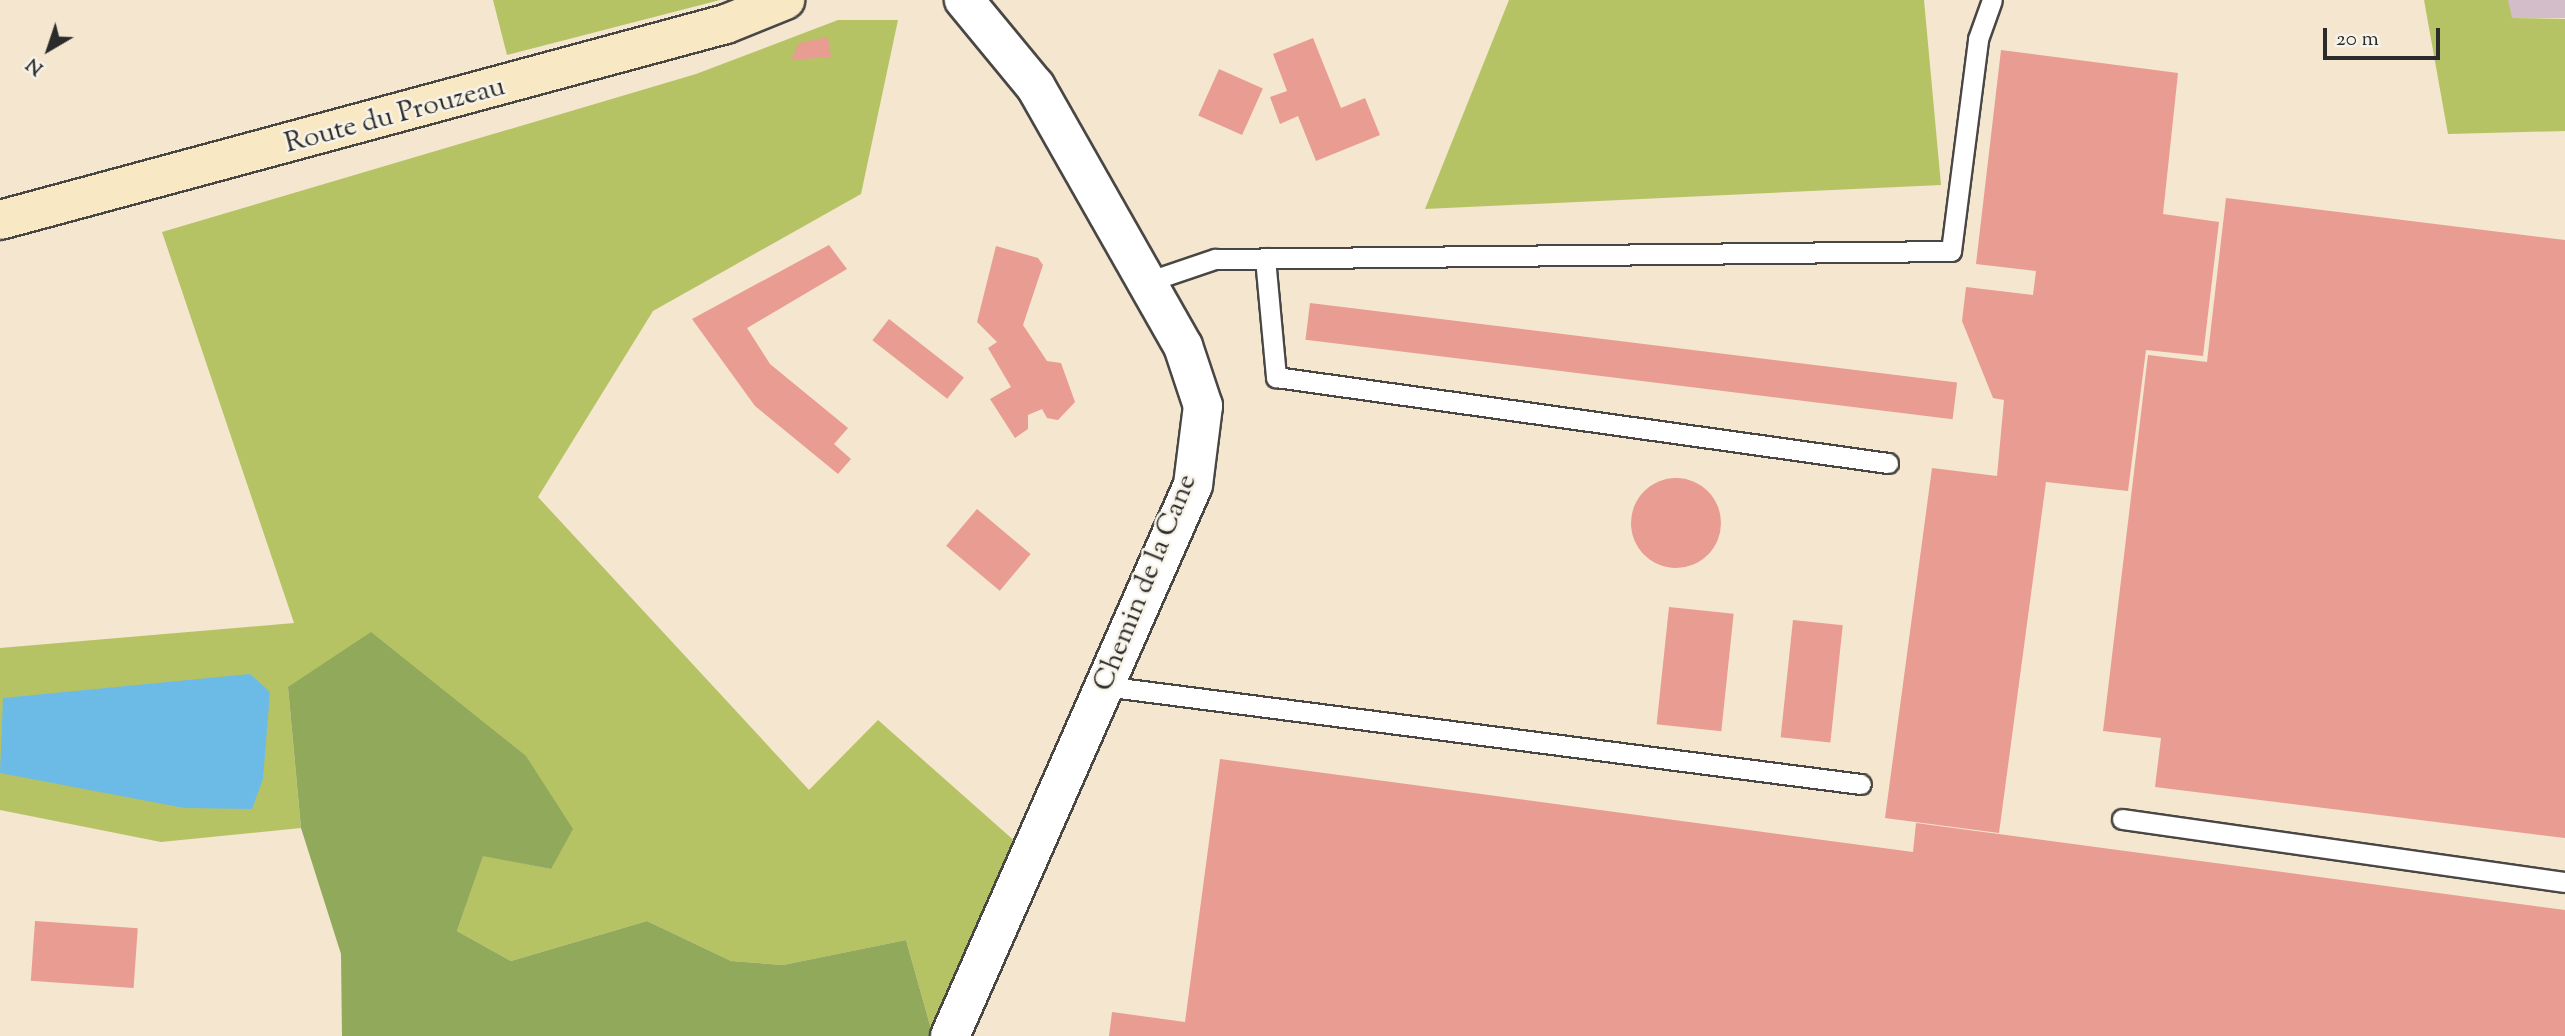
<!DOCTYPE html>
<html>
<head>
<meta charset="utf-8">
<style>
	body { margin:0 }
	#map { position:relative; width:2565px; height:1036px; overflow:hidden; background:#f4e6cf; font-family:"Sorts Mill Goudy",serif }
	div>[style] { position:absolute }
	[style*='--x'] { left:calc(var(--x)*1px); top:calc(var(--y)*1px); width:calc(var(--w)*1px); rotate:calc(var(--a)*1deg) }
	.industrial>* { inset:0; background:#d2bdc8; transform-origin:0 0 }
	.green>* { inset:0; background:#b6c365 }
	.forest>* { inset:0; background:#90a95a }
	.water>* { inset:0; background:#6cbbe7 }
	.building>* { inset:0; background:#e99c91; transform-origin:0 0 }
	.round { border-radius:50% }
	.roads { filter:drop-shadow(2px 0 #494744) drop-shadow(-2px 0 #494744) drop-shadow(0 2px #494744) drop-shadow(0 -2px #494744) }
	.lane>* { height:19px; margin:-9.5px; padding:0 9.5px; transform-origin:9.5px; border-radius:9.5px; background:#fff }
	.street>* { height:38px; margin:-19px; padding:0 19px; transform-origin:19px; border-radius:19px; background:#fff }
	.secondary>* { height:38px; margin:-19px; padding:0 19px; transform-origin:19px; border-radius:19px; background:#f8e8c3 }
	span { translate:-50% -50%; white-space:nowrap; text-align:center; line-height:1.15; -webkit-text-stroke:5px #f7f3e8; paint-order:stroke }
	.street-label { font-size:28px; color:#2b2b2b }
	.north { position:absolute; left:14px; top:14px; width:70px; height:70px; -webkit-text-stroke:5px #f7f3e8; paint-order:stroke; rotate:219deg; font-size:19px; font-weight:700; line-height:28px; text-align:center; color:#2b2b2b }
	.north::after { content:''; display:block; margin:auto; width:24px; height:32px; background:#2b2b2b; clip-path:polygon(50% 0,100% 100%,50% 72%,0 100%) }
	.scale { position:absolute; left:2323px; top:28px; width:117px; height:32px; box-sizing:border-box; border:4px solid #2b2b2b; border-top:0; padding-left:9px; font-size:21px; line-height:24px; white-space:nowrap; color:#2b2b2b; -webkit-text-stroke:5px #f7f3e8; paint-order:stroke }
</style>
</head>
<body>
<div id="map">
	<div class="industrial">
		<i style="left:2508px;top:0;width:57px;height:18px"></i>
	</div>
	<div class="green">
		<i style="clip-path:polygon(493px 0,720px 0,507px 55px)"></i>
		<i style="clip-path:polygon(1509px 0,1924px 0,1941px 185px,1425px 209px)"></i>
		<i style="clip-path:polygon(2424px 0,2508px 0,2512px 18px,2565px 19px,2565px 131px,2448px 134px)"></i>
		<i style="clip-path:polygon(838px 20px,898px 20px,861px 194px,653px 311px,538px 497px,809px 790px,878px 720px,1045px 868px,970px 1036px,933px 1036px,906px 940px,783px 965px,731px 961px,647px 921px,511px 961px,457px 931px,483px 855px,551px 869px,288px 687px,301px 828px,161px 842px,0 810px,0 648px,294px 623px,162px 232px,696px 74px)"></i>
	</div>
	<div class="forest">
		<i style="clip-path:polygon(371px 632px,526px 756px,573px 829px,551px 869px,483px 856px,457px 931px,511px 961px,647px 921px,731px 961px,783px 965px,906px 940px,933px 1036px,342px 1036px,341px 954px,301px 828px,288px 687px)"></i>
	</div>
	<div class="water">
		<i style="clip-path:polygon(250px 674px,270px 692px,263px 779px,252px 809px,184px 808px,0 773px,3px 698px)"></i>
	</div>
	<div class="building">
		<i style="clip-path:polygon(828px 37px,831px 57px,791px 60px,799px 43px)"></i>
		<i style="clip-path:polygon(1313px 38px,1341px 108px,1365px 98px,1380px 135px,1316px 161px,1298px 116px,1280px 124px,1270px 97px,1287px 91px,1273px 54px)"></i>
		<i style="clip-path:polygon(2001px 50px,2178px 73px,2163px 214px,2219px 222px,2203px 356px,2146px 350px,2128px 491px,2046px 482px,1999px 833px,1885px 818px,1932px 468px,1997px 476px,2004px 400px,1993px 398px,1962px 321px,1966px 287px,2033px 295px,2036px 271px,1976px 264px)"></i>
		<i style="left:1219px;top:69px;width:48px;height:51px;rotate:24deg"></i>
		<i style="clip-path:polygon(2226px 198px,2565px 240px,2565px 838px,2155px 787px,2161px 738px,2103px 731px,2148px 355px,2207px 362px)"></i>
		<i style="clip-path:polygon(829px 245px,847px 269px,747px 328px,770px 364px,848px 428px,834px 444px,851px 459px,838px 474px,755px 406px,692px 319px)"></i>
		<i style="clip-path:polygon(996px 246px,1038px 258px,1043px 265px,1023px 325px,1047px 361px,1061px 363px,1075px 402px,1058px 420px,1047px 418px,1042px 409px,1028px 415px,1028px 429px,1015px 438px,990px 399px,1011px 387px,988px 348px,997px 342px,977px 322px)"></i>
		<i style="left:1310px;top:303px;width:652px;height:37px;rotate:7deg"></i>
		<i style="left:889px;top:319px;width:95px;height:27px;rotate:38deg"></i>
		<i class="round" style="left:1631px;top:478px;width:90px;height:90px"></i>
		<i style="left:977px;top:509px;width:70px;height:48px;rotate:40deg"></i>
		<i style="left:1669px;top:607px;width:65px;height:118px;rotate:6deg"></i>
		<i style="left:1793px;top:620px;width:50px;height:118px;rotate:6deg"></i>
		<i style="clip-path:polygon(1220px 759px,1913px 852px,1916px 823px,2565px 910px,2565px 1036px,1109px 1036px,1112px 1012px,1185px 1022px)"></i>
		<i style="left:35px;top:921px;width:103px;height:60px;rotate:4deg"></i>
	</div>
	<div class="roads">
		<div class="lane">
			<i style="--x:1265;--y:258;--w:120;--a:84.7"></i>
			<i style="--x:1276;--y:377;--w:618;--a:8"></i>
			<i style="--x:1147;--y:282;--w:72;--a:-18.7"></i>
			<i style="--x:1215;--y:259;--w:736;--a:-0.62"></i>
			<i style="--x:1951;--y:251;--w:214;--a:-82.7"></i>
			<i style="--x:1978;--y:39;--w:41;--a:-70.3"></i>
			<i style="--x:1104;--y:686;--w:763;--a:7.38"></i>
			<i style="--x:2122;--y:819;--w:447;--a:8.1"></i>
		</div>
		<div class="street">
			<i style="--x:950;--y:1036;--w:602;--a:-66.2"></i>
			<i style="--x:1193;--y:485;--w:80;--a:-82.8"></i>
			<i style="--x:1203;--y:406;--w:63;--a:-108.4"></i>
			<i style="--x:1183;--y:346;--w:299;--a:-119.6"></i>
			<i style="--x:1035;--y:86;--w:112;--a:-129.5"></i>
		</div>
		<div class="secondary">
			<i style="--x:0;--y:220;--w:752;--a:-15.11"></i>
			<i style="--x:726;--y:24;--w:64;--a:-22.1"></i>
		</div>
	</div>
	<div class="street-label">
		<span style="left:395px;top:116px;rotate:-15deg">Route du Prouzeau</span>
		<span style="left:1146px;top:583px;rotate:-68deg">Chemin de la Cane</span>
	</div>
	<div class="north">N</div>
	<div class="scale">20 m</div>
</div>
</body>
</html>
